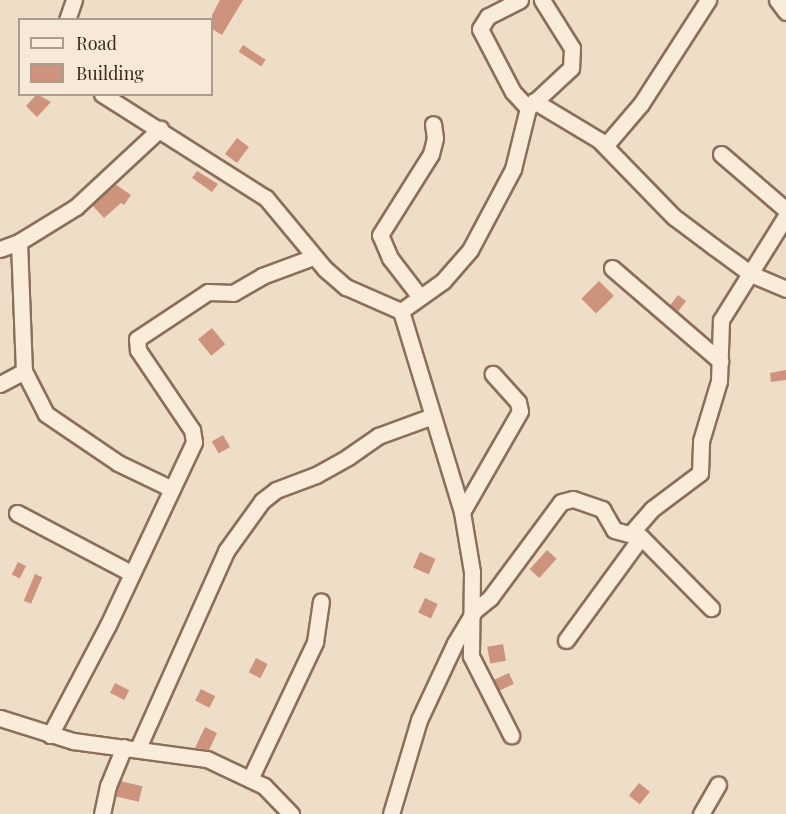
<!DOCTYPE html>
<html>
<head>
<meta charset="utf-8">
<style>
	body { margin:0 }
	#map { position:relative; width:786px; height:814px; overflow:hidden; background:#efdec7; font-family:"Playfair Display",serif }
	div>[style] { position:absolute }
	[style*='--x'] { left:calc(var(--x)*1px); top:calc(var(--y)*1px); width:calc(var(--w)*1px); rotate:calc(var(--a)*1deg) }
	.building>* { inset:0; background:#ce937c; transform-origin:0 0 }
	.roads { filter:drop-shadow(2px 0 #8c6f5b) drop-shadow(-2px 0 #8c6f5b) drop-shadow(0 2px #8c6f5b) drop-shadow(0 -2px #8c6f5b) }
	.minor>* { height:15px; margin:-7.5px; padding:0 7.5px; transform-origin:7.5px; border-radius:7.5px; background:#faecdb }
	span { translate:-50% -50%; white-space:nowrap; text-align:center; line-height:1.15; -webkit-text-stroke:4.5px #f7e9d7; paint-order:stroke }
	.legend { position:absolute; left:18px; top:18px; width:195px; height:78px; box-sizing:border-box; background:#f7e9d7; border:2px solid #ac9c8d; margin:0; padding:8px 10px; list-style:none; font-size:18px; color:#3c291f }
	.legend li { display:flex; align-items:center; gap:12px; height:30px }
	.legend b { width:30px; border:2px solid #ac9c8d }
</style>
</head>
<body>
<div id="map">
	<div class="building">
		<i style="clip-path:polygon(220px 0,243px 0,222px 35px,212px 29px,212px 15px)"></i>
		<i style="left:243px;top:45px;width:27px;height:8px;rotate:33deg"></i>
		<i style="clip-path:polygon(37px 94px,51px 102px,37px 117px,26px 106px)"></i>
		<i style="left:237px;top:138px;width:15px;height:20px;rotate:37deg"></i>
		<i style="clip-path:polygon(197px 171px,218px 184px,212px 192px,192px 178px)"></i>
		<i style="clip-path:polygon(115px 184px,131px 195px,124px 205px,121px 203px,104px 218px,92px 205px)"></i>
		<i style="left:599px;top:281px;width:21px;height:25px;rotate:45deg"></i>
		<i style="left:678px;top:295px;width:10px;height:13px;rotate:37deg"></i>
		<i style="left:212px;top:328px;width:21px;height:18px;rotate:51deg"></i>
		<i style="clip-path:polygon(786px 370px,786px 380px,771px 382px,770px 373px)"></i>
		<i style="left:223px;top:435px;width:14px;height:13px;rotate:60deg"></i>
		<i style="left:547px;top:550px;width:13px;height:26px;rotate:42deg"></i>
		<i style="left:420px;top:552px;width:17px;height:17px;rotate:24deg"></i>
		<i style="left:18px;top:562px;width:9px;height:14px;rotate:27deg"></i>
		<i style="left:35px;top:574px;width:8px;height:29px;rotate:23deg"></i>
		<i style="left:425px;top:598px;width:14px;height:16px;rotate:25deg"></i>
		<i style="left:503px;top:644px;width:17px;height:16px;rotate:80deg"></i>
		<i style="left:256px;top:658px;width:13px;height:16px;rotate:27deg"></i>
		<i style="left:509px;top:673px;width:12px;height:17px;rotate:66deg"></i>
		<i style="left:115px;top:683px;width:16px;height:11px;rotate:27deg"></i>
		<i style="left:201px;top:689px;width:16px;height:13px;rotate:27deg"></i>
		<i style="clip-path:polygon(205px 727px,217px 733px,209px 750px,195px 748px)"></i>
		<i style="left:120px;top:781px;width:23px;height:16px;rotate:13deg"></i>
		<i style="left:639px;top:783px;width:14px;height:16px;rotate:39deg"></i>
	</div>
	<div class="roads">
		<div class="minor">
			<i style="--x:520;--y:0;--w:36;--a:153"></i>
			<i style="--x:488;--y:16;--w:15;--a:122"></i>
			<i style="--x:480;--y:29;--w:71;--a:62.4"></i>
			<i style="--x:513;--y:92;--w:22;--a:47"></i>
			<i style="--x:777;--y:0;--w:15;--a:53"></i>
			<i style="--x:67;--y:20;--w:21;--a:-71"></i>
			<i style="--x:102;--y:94;--w:194;--a:32.4"></i>
			<i style="--x:266;--y:198;--w:92;--a:50.3"></i>
			<i style="--x:325;--y:269;--w:28;--a:41"></i>
			<i style="--x:346;--y:287;--w:60;--a:23.6"></i>
			<i style="--x:401;--y:311;--w:210;--a:73.1"></i>
			<i style="--x:462;--y:512;--w:61;--a:80.5"></i>
			<i style="--x:472;--y:572;--w:84;--a:90.7"></i>
			<i style="--x:471;--y:656;--w:89;--a:63.1"></i>
			<i style="--x:534;--y:101;--w:76;--a:31"></i>
			<i style="--x:599;--y:140;--w:107;--a:45.8"></i>
			<i style="--x:674;--y:217;--w:50;--a:36.9"></i>
			<i style="--x:714;--y:247;--w:46;--a:36.1"></i>
			<i style="--x:751;--y:274;--w:38;--a:23"></i>
			<i style="--x:605;--y:146;--w:55;--a:-49.4"></i>
			<i style="--x:641;--y:104;--w:124;--a:-57.2"></i>
			<i style="--x:721;--y:154;--w:86;--a:40.7"></i>
			<i style="--x:19;--y:242;--w:129;--a:87.8"></i>
			<i style="--x:24;--y:371;--w:48;--a:62.9"></i>
			<i style="--x:46;--y:414;--w:87;--a:34.2"></i>
			<i style="--x:118;--y:463;--w:60;--a:25.7"></i>
			<i style="--x:0;--y:249;--w:20;--a:-20"></i>
			<i style="--x:19;--y:242;--w:67;--a:-31.6"></i>
			<i style="--x:76;--y:207;--w:115;--a:-42.9"></i>
			<i style="--x:612;--y:268;--w:143;--a:40.7"></i>
			<i style="--x:420;--y:297;--w:49;--a:-127.6"></i>
			<i style="--x:390;--y:258;--w:25;--a:-113"></i>
			<i style="--x:380;--y:235;--w:96;--a:-57.8"></i>
			<i style="--x:431;--y:154;--w:16;--a:-76"></i>
			<i style="--x:435;--y:138;--w:14;--a:-98"></i>
			<i style="--x:401;--y:311;--w:52;--a:-35.5"></i>
			<i style="--x:443;--y:281;--w:41;--a:-48.9"></i>
			<i style="--x:470;--y:250;--w:92;--a:-62"></i>
			<i style="--x:513;--y:169;--w:63;--a:-76.2"></i>
			<i style="--x:528;--y:108;--w:59;--a:-42.9"></i>
			<i style="--x:571;--y:68;--w:20;--a:-87"></i>
			<i style="--x:572;--y:48;--w:57;--a:-122"></i>
			<i style="--x:0;--y:384;--w:27;--a:-28"></i>
			<i style="--x:462;--y:512;--w:116;--a:-60.1"></i>
			<i style="--x:520;--y:411;--w:9;--a:-103"></i>
			<i style="--x:518;--y:402;--w:38;--a:-132"></i>
			<i style="--x:17;--y:513;--w:129;--a:27.8"></i>
			<i style="--x:632;--y:532;--w:30;--a:-49"></i>
			<i style="--x:652;--y:509;--w:60;--a:-36.9"></i>
			<i style="--x:700;--y:473;--w:32;--a:-88"></i>
			<i style="--x:701;--y:441;--w:63;--a:-73.3"></i>
			<i style="--x:719;--y:381;--w:61;--a:-88.1"></i>
			<i style="--x:721;--y:320;--w:123;--a:-58"></i>
			<i style="--x:566;--y:640;--w:127;--a:-53.9"></i>
			<i style="--x:0;--y:718;--w:77;--a:17.5"></i>
			<i style="--x:73;--y:741;--w:135;--a:7.7"></i>
			<i style="--x:207;--y:759;--w:63;--a:25.3"></i>
			<i style="--x:264;--y:786;--w:39;--a:46"></i>
			<i style="--x:50;--y:735;--w:124;--a:-62.2"></i>
			<i style="--x:108;--y:625;--w:202;--a:-64.8"></i>
			<i style="--x:194;--y:442;--w:12;--a:-99"></i>
			<i style="--x:192;--y:430;--w:97;--a:-124"></i>
			<i style="--x:138;--y:350;--w:11;--a:-95"></i>
			<i style="--x:137;--y:339;--w:85;--a:-33.5"></i>
			<i style="--x:208;--y:292;--w:25;--a:2"></i>
			<i style="--x:233;--y:293;--w:34;--a:-30"></i>
			<i style="--x:262;--y:276;--w:54;--a:-20.4"></i>
			<i style="--x:138;--y:748;--w:216;--a:-65.9"></i>
			<i style="--x:226;--y:551;--w:62;--a:-54.2"></i>
			<i style="--x:262;--y:501;--w:18;--a:-38"></i>
			<i style="--x:276;--y:490;--w:43;--a:-20.6"></i>
			<i style="--x:316;--y:475;--w:37;--a:-29"></i>
			<i style="--x:348;--y:457;--w:37;--a:-35"></i>
			<i style="--x:378;--y:436;--w:55;--a:-20.1"></i>
			<i style="--x:250;--y:779;--w:152;--a:-64.6"></i>
			<i style="--x:315;--y:642;--w:41;--a:-81.7"></i>
			<i style="--x:102;--y:814;--w:29;--a:-78"></i>
			<i style="--x:108;--y:786;--w:42;--a:-67.7"></i>
			<i style="--x:391;--y:814;--w:98;--a:-73.4"></i>
			<i style="--x:419;--y:720;--w:85;--a:-64.9"></i>
			<i style="--x:455;--y:643;--w:37;--a:-59"></i>
			<i style="--x:474;--y:611;--w:21;--a:-39"></i>
			<i style="--x:490;--y:598;--w:119;--a:-53.5"></i>
			<i style="--x:561;--y:502;--w:12;--a:-14"></i>
			<i style="--x:573;--y:499;--w:31;--a:19"></i>
			<i style="--x:602;--y:509;--w:24;--a:60"></i>
			<i style="--x:614;--y:530;--w:28;--a:15"></i>
			<i style="--x:641;--y:537;--w:100;--a:45.4"></i>
			<i style="--x:701;--y:814;--w:34;--a:-60"></i>
		</div>
	</div>
	<ul class="legend">
	<li><b style="height:8px;background:#faecdb"></b>Road</li>
	<li><b style="height:16px;background:#ce937c"></b>Building</li>
	</ul>
</div>
</body>
</html>
